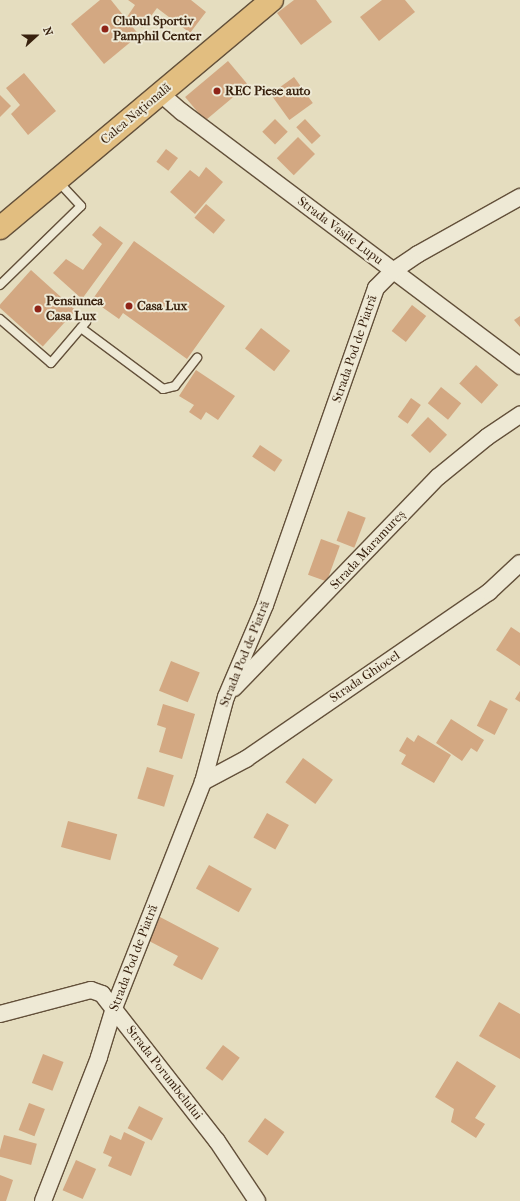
<!DOCTYPE html>
<html>
<head>
<meta charset="utf-8">
<style>
	body { margin:0 }
	#map { position:relative; width:520px; height:1201px; overflow:hidden; background:#e5ddbf; font-family:"IM FELL French Canon",serif }
	div>[style] { position:absolute }
	[style*='--x'] { left:calc(var(--x)*1px); top:calc(var(--y)*1px); width:calc(var(--w)*1px); rotate:calc(var(--a)*1deg) }
	.building>* { inset:0; background:#d3a882; transform-origin:0 0 }
	.roads { filter:drop-shadow(1px 0 #63503a) drop-shadow(-1px 0 #63503a) drop-shadow(0 1px #63503a) drop-shadow(0 -1px #63503a) }
	.service>* { height:8px; margin:-4px; padding:0 4px; transform-origin:4px; border-radius:4px; background:#eee9d5 }
	.minor>* { height:16px; margin:-8px; padding:0 8px; transform-origin:8px; border-radius:8px; background:#eee9d5 }
	.primary>* { height:22px; margin:-11px; padding:0 11px; transform-origin:11px; border-radius:11px; background:#e2be80 }
	.dots>* { width:11px; height:11px; translate:-50% -50%; box-sizing:border-box; border:2px solid #eee9d5; border-radius:50% }
	span { translate:-50% -50%; white-space:nowrap; text-align:center; line-height:1.15; -webkit-text-stroke:4px #eee9d5; paint-order:stroke }
	.poi-label { font-size:13px; color:#38210e; font-weight:700 }
	.left { translate:0 -50%; text-align:left }
	.street-label { font-size:13px; color:#38210e }
	.north { position:absolute; left:16px; top:16px; width:40px; height:40px; -webkit-text-stroke:3px #eee9d5; paint-order:stroke; rotate:69deg; font-size:11px; font-weight:700; line-height:16px; text-align:center; color:#38210e }
	.north::after { content:''; display:block; margin:auto; width:14px; height:18px; background:#38210e; clip-path:polygon(50% 0,100% 100%,50% 72%,0 100%) }
</style>
</head>
<body>
<div id="map">
	<div class="building">
		<i style="clip-path:polygon(100px 0,111px 0,139px 35px,104px 64px,71px 24px)"></i>
		<i style="clip-path:polygon(128px 0,191px 0,206px 12px,190px 33px,157px 8px,142px 28px,127px 17px,135px 5px)"></i>
		<i style="clip-path:polygon(294px 0,316px 0,332px 22px,301px 45px,277px 13px)"></i>
		<i style="clip-path:polygon(382px 0,405px 0,415px 12px,379px 41px,360px 17px)"></i>
		<i style="left:228px;top:61px;width:31px;height:56px;rotate:50deg"></i>
		<i style="clip-path:polygon(24px 73px,56px 111px,28px 135px,11px 114px,20px 105px,6px 88px)"></i>
		<i style="left:294px;top:77px;width:32px;height:29px;rotate:54deg"></i>
		<i style="clip-path:polygon(0 95px,11px 106px,0 117px)"></i>
		<i style="left:275px;top:119px;width:18px;height:18px;rotate:45deg"></i>
		<i style="left:305px;top:119px;width:23px;height:12px;rotate:47deg"></i>
		<i style="left:298px;top:137px;width:24px;height:30px;rotate:45deg"></i>
		<i style="left:166px;top:149px;width:15px;height:16px;rotate:37deg"></i>
		<i style="clip-path:polygon(206px 167px,223px 182px,195px 214px,170px 192px,190px 170px,199px 177px)"></i>
		<i style="left:206px;top:204px;width:25px;height:18px;rotate:40deg"></i>
		<i style="clip-path:polygon(100px 226px,123px 243px,82px 299px,53px 273px,66px 259px,83px 270px,102px 244px,92px 235px)"></i>
		<i style="clip-path:polygon(134px 241px,225px 306px,187px 359px,123px 313px,119px 319px,92px 300px)"></i>
		<i style="left:31px;top:270px;width:60px;height:49px;rotate:42deg"></i>
		<i style="left:412px;top:305px;width:18px;height:33px;rotate:38deg"></i>
		<i style="clip-path:polygon(520px 316px,520px 327px,514px 320px)"></i>
		<i style="left:261px;top:328px;width:37px;height:26px;rotate:38deg"></i>
		<i style="left:476px;top:365px;width:30px;height:25px;rotate:42deg"></i>
		<i style="clip-path:polygon(196px 370px,235px 396px,218px 420px,206px 412px,201px 420px,189px 412px,194px 405px,179px 396px)"></i>
		<i style="left:441px;top:387px;width:26px;height:21px;rotate:39deg"></i>
		<i style="left:411px;top:398px;width:12px;height:23px;rotate:35deg"></i>
		<i style="left:428px;top:417px;width:26px;height:25px;rotate:43deg"></i>
		<i style="left:260px;top:445px;width:27px;height:14px;rotate:34deg"></i>
		<i style="left:348px;top:511px;width:19px;height:32px;rotate:21deg"></i>
		<i style="left:321px;top:539px;width:20px;height:38px;rotate:20deg"></i>
		<i style="clip-path:polygon(511px 627px,520px 633px,520px 666px,496px 650px)"></i>
		<i style="left:171px;top:661px;width:31px;height:32px;rotate:22deg"></i>
		<i style="clip-path:polygon(520px 691px,520px 702px,515px 699px)"></i>
		<i style="left:490px;top:700px;width:20px;height:29px;rotate:27deg"></i>
		<i style="clip-path:polygon(163px 704px,195px 714px,182px 759px,159px 752px,166px 728px,157px 725px)"></i>
		<i style="clip-path:polygon(451px 719px,484px 740px,477px 752px,471px 748px,462px 761px,436px 743px)"></i>
		<i style="clip-path:polygon(418px 735px,451px 755px,434px 783px,401px 764px,406px 755px,399px 751px,407px 737px,414px 742px)"></i>
		<i style="left:303px;top:758px;width:37px;height:30px;rotate:36deg"></i>
		<i style="left:147px;top:767px;width:28px;height:33px;rotate:17deg"></i>
		<i style="left:267px;top:813px;width:25px;height:28px;rotate:29deg"></i>
		<i style="left:68px;top:821px;width:51px;height:27px;rotate:15deg"></i>
		<i style="left:209px;top:865px;width:49px;height:27px;rotate:29deg"></i>
		<i style="clip-path:polygon(160px 917px,219px 948px,202px 980px,173px 965px,178px 956px,149px 941px)"></i>
		<i style="clip-path:polygon(499px 1002px,520px 1014px,520px 1059px,479px 1036px)"></i>
		<i style="left:223px;top:1045px;width:21px;height:29px;rotate:37deg"></i>
		<i style="left:43px;top:1054px;width:22px;height:31px;rotate:21deg"></i>
		<i style="clip-path:polygon(457px 1061px,496px 1086px,475px 1118px,485px 1124px,476px 1138px,451px 1122px,454px 1109px,435px 1097px)"></i>
		<i style="left:29px;top:1103px;width:17px;height:29px;rotate:21deg"></i>
		<i style="left:139px;top:1106px;width:27px;height:25px;rotate:27deg"></i>
		<i style="left:265px;top:1118px;width:24px;height:29px;rotate:36deg"></i>
		<i style="clip-path:polygon(124px 1132px,145px 1142px,131px 1176px,108px 1166px,112px 1157px,103px 1153px,110px 1135px,121px 1140px)"></i>
		<i style="left:4px;top:1135px;width:34px;height:22px;rotate:15deg"></i>
		<i style="left:76px;top:1160px;width:22px;height:33px;rotate:24deg"></i>
		<i style="clip-path:polygon(0 1175px,13px 1180px,6px 1201px,0 1201px)"></i>
	</div>
	<div class="roads">
		<div class="service">
			<i style="--x:0;--y:285;--w:113;--a:-44.3"></i>
			<i style="--x:81;--y:206;--w:34;--a:-133"></i>
			<i style="--x:0;--y:319;--w:67;--a:40.8"></i>
			<i style="--x:51;--y:363;--w:54;--a:-49.5"></i>
			<i style="--x:81;--y:328;--w:102;--a:36.6"></i>
			<i style="--x:163;--y:389;--w:12;--a:-14"></i>
			<i style="--x:175;--y:386;--w:36;--a:-52"></i>
		</div>
		<div class="minor">
			<i style="--x:161;--y:94;--w:28;--a:41"></i>
			<i style="--x:182;--y:112;--w:423;--a:36.9"></i>
			<i style="--x:234;--y:688;--w:293;--a:-46"></i>
			<i style="--x:438;--y:477;--w:63;--a:-39.2"></i>
			<i style="--x:487;--y:437;--w:40;--a:-34"></i>
			<i style="--x:203;--y:782;--w:49;--a:-28.1"></i>
			<i style="--x:246;--y:759;--w:295;--a:-34.5"></i>
			<i style="--x:489;--y:592;--w:42;--a:-43.1"></i>
			<i style="--x:0;--y:1014;--w:94;--a:-14.8"></i>
			<i style="--x:91;--y:990;--w:12;--a:20"></i>
			<i style="--x:102;--y:994;--w:187;--a:52"></i>
			<i style="--x:217;--y:1141;--w:72;--a:56.3"></i>
			<i style="--x:43;--y:1201;--w:155;--a:-68.7"></i>
			<i style="--x:99;--y:1057;--w:51;--a:-73"></i>
			<i style="--x:114;--y:1008;--w:243;--a:-68.5"></i>
			<i style="--x:203;--y:782;--w:88;--a:-74.9"></i>
			<i style="--x:226;--y:697;--w:100;--a:-67"></i>
			<i style="--x:265;--y:605;--w:336;--a:-70.7"></i>
			<i style="--x:376;--y:288;--w:24;--a:-45"></i>
			<i style="--x:393;--y:271;--w:30;--a:-34"></i>
			<i style="--x:418;--y:254;--w:117;--a:-29.2"></i>
		</div>
		<div class="primary">
			<i style="--x:0;--y:228;--w:355;--a:-40"></i>
		</div>
	</div>
	<div class="dots">
		<i style="left:105px;top:29px;background:#8f2418"></i>
		<i style="left:217px;top:91px;background:#8f2418"></i>
		<i style="left:129px;top:306px;background:#8f2418"></i>
		<i style="left:38px;top:309px;background:#8f2418"></i>
	</div>
	<div class="poi-label">
		<span class="left" style="left:113px;top:29px">Clubul Sportiv<br>Pamphil Center</span>
		<span class="left" style="left:225px;top:91px">REC Piese auto</span>
		<span class="left" style="left:46px;top:309px">Pensiunea<br>Casa Lux</span>
		<span class="left" style="left:137px;top:306px">Casa Lux</span>
	</div>
	<div class="street-label">
		<span style="left:136px;top:114px;rotate:-40deg">Calea Națională</span>
		<span style="left:340px;top:231px;rotate:37deg">Strada Vasile Lupu</span>
		<span style="left:355px;top:349px;rotate:-71deg">Strada Pod de Piatră</span>
		<span style="left:368px;top:550px;rotate:-47deg">Strada Maramureș</span>
		<span style="left:245px;top:654px;rotate:-68deg">Strada Pod de Piatră</span>
		<span style="left:365px;top:677px;rotate:-34deg">Strada Ghiocel</span>
		<span style="left:134px;top:958px;rotate:-69deg">Strada Pod de Piatră</span>
		<span style="left:164px;top:1073px;rotate:52deg">Strada Porumbelului</span>
	</div>
	<div class="north">N</div>
</div>
</body>
</html>
